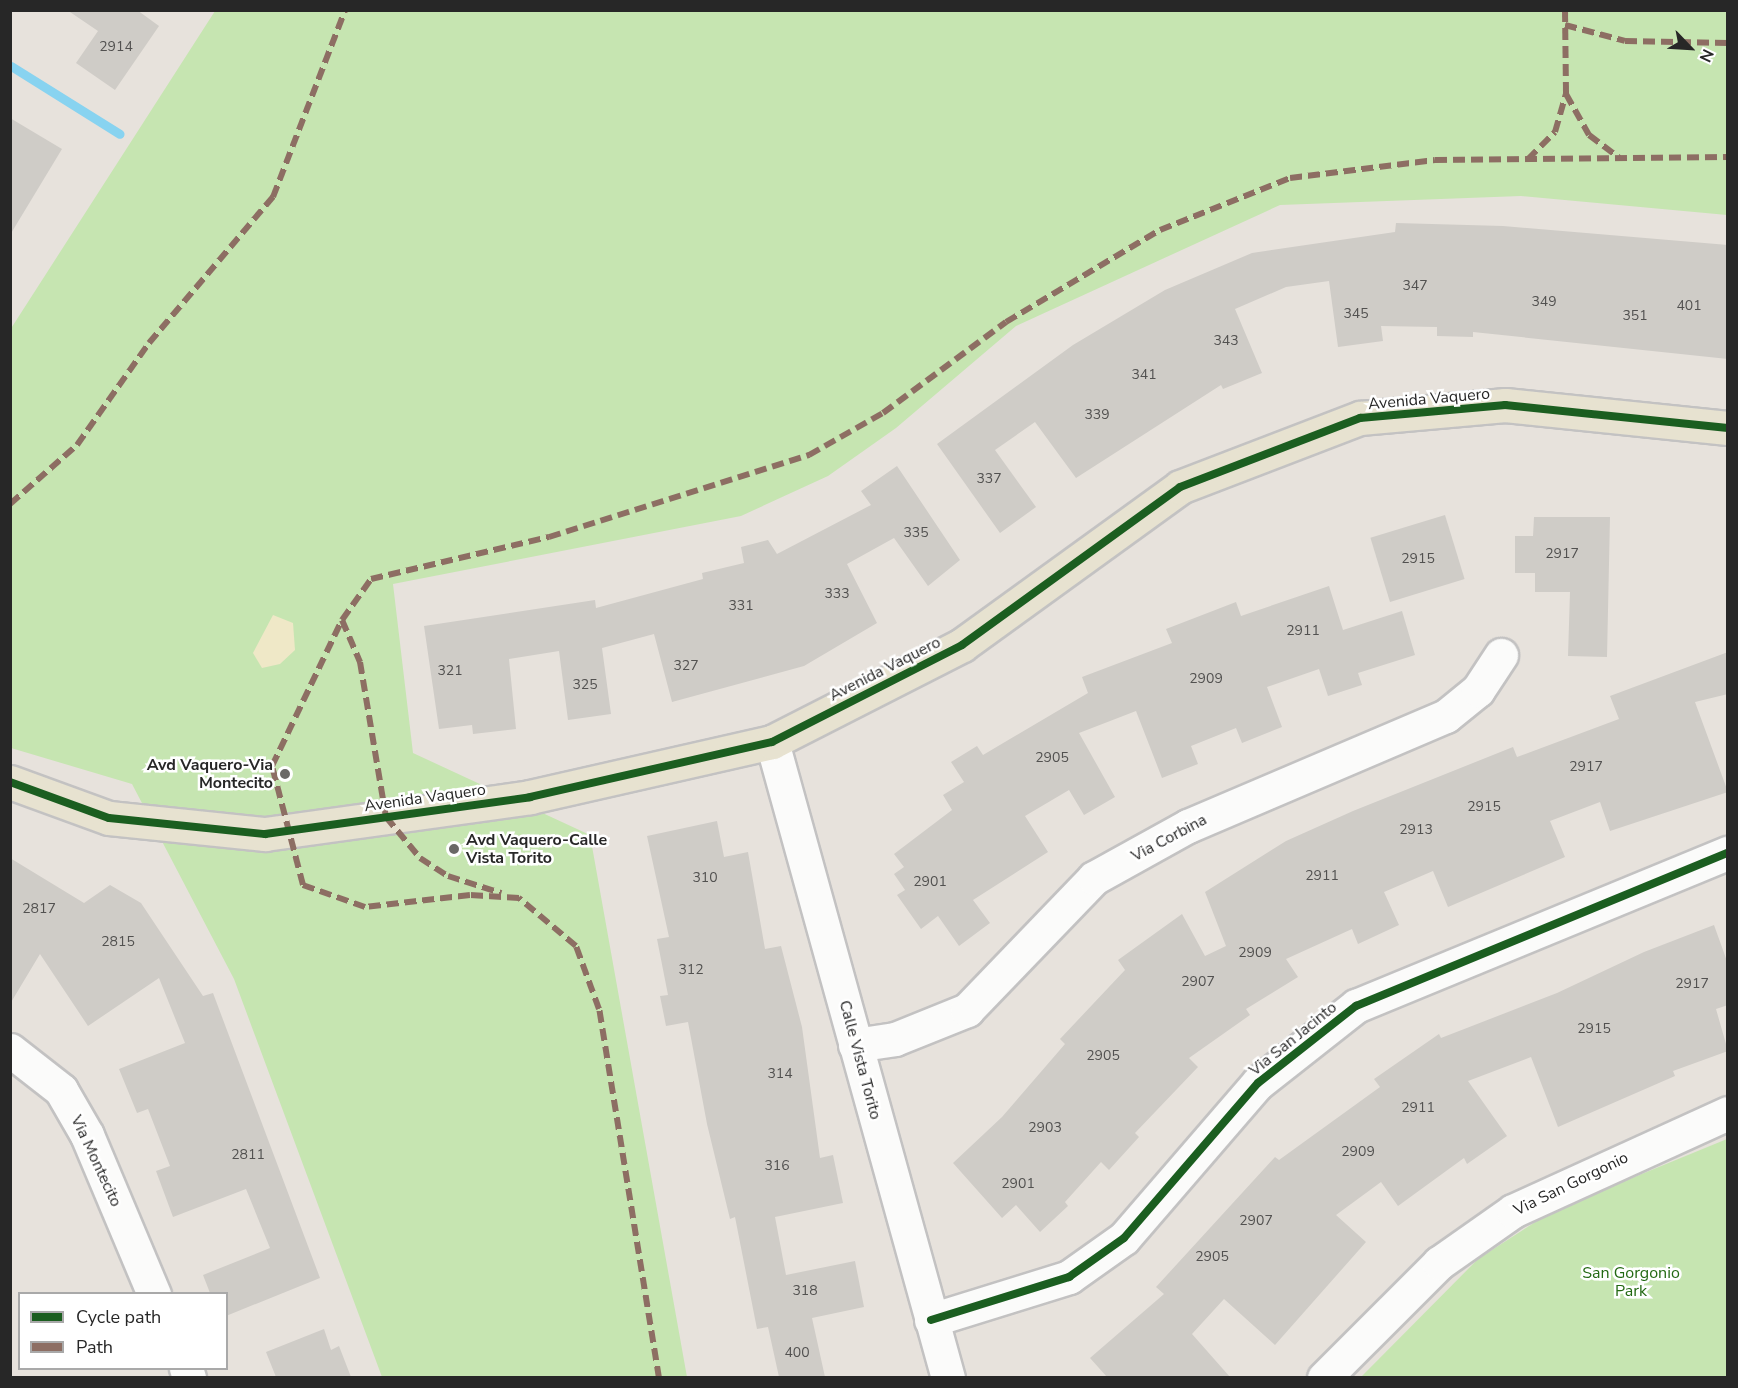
<!DOCTYPE html>
<html>
<head>
<meta charset="utf-8">
<style>
	body { margin:0 }
	#map { position:relative; width:1738px; height:1388px; overflow:hidden; background:#e7e2dc; font-family:"Nunito Sans",sans-serif }
	div>[style] { position:absolute }
	[style*='--x'] { left:calc(var(--x)*1px); top:calc(var(--y)*1px); width:calc(var(--w)*1px); rotate:calc(var(--a)*1deg) }
	.green>* { inset:0; background:#c6e5b1 }
	.sand>* { inset:0; background:#efe8c7 }
	.stream>* { height:9px; margin:-4.5px; padding:0 4.5px; transform-origin:4.5px; border-radius:4.5px; background:#88d3f0 }
	.building>* { inset:0; background:#cfccc7; transform-origin:0 0 }
	.roads { filter:drop-shadow(2px 0 #c3c2c2) drop-shadow(-2px 0 #c3c2c2) drop-shadow(0 2px #c3c2c2) drop-shadow(0 -2px #c3c2c2) }
	.minor>* { height:33px; margin:-16.5px; padding:0 16.5px; transform-origin:16.5px; border-radius:16.5px; background:#fbfbfa }
	.major>* { height:33px; margin:-16.5px; padding:0 16.5px; transform-origin:16.5px; border-radius:16.5px; background:#e7e2d0 }
	.quiet>* { height:6px; margin-top:-3px; transform-origin:0; background:repeating-linear-gradient(90deg,#8d6e63 0 12px,transparent 0 18px) }
	.cycleway>* { height:8px; margin:-4px; padding:0 4px; transform-origin:4px; border-radius:4px; background:#1b5e20 }
	.dots>* { width:16px; height:16px; translate:-50% -50%; box-sizing:border-box; border:3px solid #fff; border-radius:50% }
	span { translate:-50% -50%; white-space:nowrap; text-align:center; line-height:1.15; -webkit-text-stroke:5px #fff; paint-order:stroke }
	.number-label { font-size:14px; color:#525150 }
	.number-label span { -webkit-text-stroke-width:0 }
	.street-label { font-size:16px; color:#272727 }
	.poi-label { font-size:16px; color:#272727; font-weight:700 }
	.right { translate:-100% -50%; text-align:right }
	.left { translate:0 -50%; text-align:left }
	.park-label { font-size:16px; color:#236913 }
	.frame { position:absolute; inset:0; border:12px solid #272727; pointer-events:none }
	.legend { position:absolute; left:18px; top:1292px; width:210px; height:78px; box-sizing:border-box; background:#fff; border:2px solid #a9a9a9; margin:0; padding:8px 10px; list-style:none; font-size:18px; color:#272727 }
	.legend li { display:flex; align-items:center; gap:12px; height:30px }
	.legend b { width:30px; border:2px solid #a9a9a9 }
	.north { position:absolute; left:1660px; top:18px; width:60px; height:60px; -webkit-text-stroke:4px #fff; paint-order:stroke; rotate:115deg; font-size:16px; font-weight:700; line-height:24px; text-align:center; color:#272727 }
	.north::after { content:''; display:block; margin:auto; width:21px; height:27px; background:#272727; clip-path:polygon(50% 0,100% 100%,50% 72%,0 100%) }
</style>
</head>
<body>
<div id="map">
	<div class="green">
		<i style="clip-path:polygon(215px 11px,1727px 11px,1727px 215px,1521px 196px,1280px 205px,1016px 326px,896px 428px,828px 476px,741px 516px,393px 584px,413px 753px,590px 835px,687px 1377px,382px 1377px,234px 979px,132px 784px,11px 748px,10px 330px)"></i>
		<i style="clip-path:polygon(1727px 1139px,1727px 1377px,1361px 1377px,1478px 1259px,1554px 1210px)"></i>
	</div>
	<div class="sand">
		<i style="clip-path:polygon(273px 615px,293px 623px,295px 650px,280px 664px,262px 668px,253px 653px)"></i>
	</div>
	<div class="stream">
		<i style="--x:11;--y:66;--w:128;--a:32"></i>
	</div>
	<div class="building">
		<i style="clip-path:polygon(67px 10px,137px 10px,159px 26px,115px 90px,76px 63px,98px 31px)"></i>
		<i style="clip-path:polygon(10px 118px,62px 149px,10px 235px)"></i>
		<i style="clip-path:polygon(1396px 223px,1503px 226px,1728px 245px,1728px 359px,1473px 332px,1473px 337px,1437px 336px,1437px 327px,1381px 326px,1383px 341px,1338px 347px,1329px 281px,1286px 287px,1235px 309px,1262px 373px,1223px 389px,1221px 385px,1076px 478px,1035px 422px,995px 450px,1036px 507px,1000px 533px,937px 444px,1073px 345px,1165px 290px,1252px 253px,1395px 232px)"></i>
		<i style="clip-path:polygon(897px 466px,960px 560px,928px 586px,894px 538px,847px 564px,877px 623px,804px 666px,672px 702px,654px 634px,602px 648px,611px 714px,568px 720px,559px 651px,509px 659px,516px 729px,473px 734px,472px 725px,439px 729px,424px 626px,595px 600px,596px 608px,703px 579px,702px 573px,744px 563px,741px 547px,768px 540px,777px 554px,871px 505px,861px 491px)"></i>
		<i style="left:1445px;top:515px;width:67px;height:78px;rotate:73deg"></i>
		<i style="clip-path:polygon(1534px 517px,1610px 517px,1607px 657px,1568px 656px,1570px 592px,1535px 592px,1535px 573px,1515px 573px,1515px 536px,1533px 536px)"></i>
		<i style="clip-path:polygon(1329px 586px,1343px 630px,1402px 611px,1415px 655px,1358px 673px,1362px 685px,1328px 696px,1319px 669px,1267px 687px,1282px 727px,1242px 743px,1236px 728px,1191px 746px,1198px 764px,1162px 778px,1136px 711px,1079px 733px,1115px 797px,1084px 815px,1069px 790px,1025px 816px,1048px 852px,973px 900px,990px 923px,959px 946px,938px 916px,921px 929px,897px 895px,905px 890px,894px 874px,904px 867px,894px 854px,952px 810px,943px 795px,964px 782px,951px 762px,977px 746px,983px 755px,1088px 693px,1082px 677px,1172px 643px,1166px 629px,1236px 602px,1241px 616px)"></i>
		<i style="clip-path:polygon(1728px 652px,1728px 694px,1695px 702px,1728px 792px,1610px 831px,1600px 802px,1550px 821px,1565px 857px,1448px 907px,1433px 871px,1384px 892px,1399px 925px,1358px 944px,1352px 929px,1286px 959px,1298px 977px,1246px 1009px,1250px 1015px,1189px 1058px,1198px 1067px,1135px 1133px,1139px 1137px,1109px 1170px,1101px 1162px,1065px 1202px,1068px 1206px,1040px 1232px,1016px 1205px,1002px 1218px,953px 1163px,1002px 1117px,1065px 1044px,1060px 1039px,1125px 970px,1118px 960px,1182px 914px,1205px 956px,1226px 946px,1205px 892px,1286px 841px,1353px 811px,1513px 747px,1517px 757px,1619px 719px,1610px 696px)"></i>
		<i style="clip-path:polygon(717px 821px,724px 857px,748px 852px,765px 949px,781px 946px,802px 1027px,820px 1158px,833px 1155px,843px 1203px,775px 1217px,786px 1275px,855px 1261px,864px 1307px,812px 1318px,825px 1377px,779px 1377px,768px 1327px,757px 1329px,735px 1217px,730px 1219px,707px 1124px,688px 1022px,666px 1026px,660px 996px,668px 995px,657px 939px,669px 937px,647px 836px)"></i>
		<i style="clip-path:polygon(10px 858px,84px 903px,110px 885px,141px 903px,203px 996px,213px 993px,320px 1278px,226px 1316px,226px 1293px,210px 1293px,203px 1275px,270px 1248px,246px 1189px,173px 1217px,156px 1171px,170px 1166px,148px 1109px,137px 1113px,119px 1069px,185px 1043px,159px 978px,88px 1026px,40px 954px,10px 1004px)"></i>
		<i style="clip-path:polygon(1714px 925px,1728px 964px,1728px 1005px,1716px 1009px,1728px 1051px,1673px 1071px,1675px 1076px,1558px 1127px,1531px 1057px,1468px 1081px,1507px 1136px,1467px 1164px,1464px 1158px,1398px 1206px,1381px 1182px,1336px 1215px,1366px 1242px,1275px 1345px,1224px 1299px,1192px 1334px,1230px 1377px,1107px 1377px,1090px 1358px,1164px 1294px,1156px 1287px,1275px 1157px,1279px 1160px,1380px 1087px,1374px 1079px,1439px 1034px,1441px 1038px,1557px 993px,1644px 952px)"></i>
		<i style="clip-path:polygon(324px 1329px,331px 1350px,339px 1346px,351px 1377px,276px 1377px,266px 1352px)"></i>
	</div>
	<div class="roads">
		<div class="minor">
			<i style="--x:772;--y:742;--w:660;--a:74.53"></i>
			<i style="--x:855;--y:1045;--w:40;--a:-8.5"></i>
			<i style="--x:895;--y:1039;--w:78;--a:-21.9"></i>
			<i style="--x:967;--y:1010;--w:183;--a:-46.1"></i>
			<i style="--x:1094;--y:878;--w:107;--a:-29"></i>
			<i style="--x:1188;--y:826;--w:280;--a:-23.1"></i>
			<i style="--x:1446;--y:716;--w:41;--a:-39.1"></i>
			<i style="--x:1478;--y:690;--w:42;--a:-56.7"></i>
			<i style="--x:10;--y:1050;--w:65;--a:38.1"></i>
			<i style="--x:61;--y:1090;--w:52;--a:60"></i>
			<i style="--x:87;--y:1135;--w:173;--a:67.2"></i>
			<i style="--x:931;--y:1320;--w:145;--a:-17.3"></i>
			<i style="--x:1069;--y:1277;--w:67;--a:-35.3"></i>
			<i style="--x:1124;--y:1238;--w:205;--a:-49.2"></i>
			<i style="--x:1258;--y:1083;--w:125;--a:-38.2"></i>
			<i style="--x:1356;--y:1006;--w:402;--a:-22.4"></i>
			<i style="--x:186;--y:1368;--w:10;--a:73"></i>
			<i style="--x:1324;--y:1378;--w:163;--a:-45"></i>
			<i style="--x:1439;--y:1263;--w:90;--a:-35.1"></i>
			<i style="--x:1513;--y:1211;--w:236;--a:-24.5"></i>
		</div>
		<div class="major">
			<i style="--x:10;--y:782;--w:105;--a:20"></i>
			<i style="--x:109;--y:818;--w:157;--a:5.9"></i>
			<i style="--x:265;--y:834;--w:268;--a:-7.9"></i>
			<i style="--x:530;--y:797;--w:248;--a:-12.8"></i>
			<i style="--x:772;--y:742;--w:213;--a:-27"></i>
			<i style="--x:962;--y:645;--w:269;--a:-35.9"></i>
			<i style="--x:1180;--y:487;--w:193;--a:-21"></i>
			<i style="--x:1360;--y:418;--w:146;--a:-5.1"></i>
			<i style="--x:1505;--y:405;--w:224;--a:5.9"></i>
		</div>
	</div>
	<div class="quiet">
		<i style="--x:1565;--y:10;--w:84;--a:89.3"></i>
		<i style="--x:1566;--y:94;--w:47;--a:60.7"></i>
		<i style="--x:1589;--y:135;--w:38;--a:37"></i>
		<i style="--x:1565;--y:25;--w:62;--a:14.9"></i>
		<i style="--x:1625;--y:41;--w:103;--a:1.1"></i>
		<i style="--x:1528;--y:159;--w:38;--a:-45"></i>
		<i style="--x:1555;--y:132;--w:40;--a:-74"></i>
		<i style="--x:10;--y:504;--w:89;--a:-41.4"></i>
		<i style="--x:77;--y:445;--w:125;--a:-54.8"></i>
		<i style="--x:149;--y:343;--w:192;--a:-49.7"></i>
		<i style="--x:273;--y:197;--w:200;--a:-68.9"></i>
		<i style="--x:342;--y:620;--w:46;--a:66.8"></i>
		<i style="--x:360;--y:662;--w:157;--a:80.5"></i>
		<i style="--x:386;--y:817;--w:53;--a:50.3"></i>
		<i style="--x:420;--y:858;--w:33;--a:33"></i>
		<i style="--x:448;--y:876;--w:56;--a:17.8"></i>
		<i style="--x:659;--y:1378;--w:374;--a:-99.2"></i>
		<i style="--x:599;--y:1009;--w:67;--a:-110.1"></i>
		<i style="--x:576;--y:946;--w:75;--a:-139.9"></i>
		<i style="--x:519;--y:898;--w:49;--a:-176.5"></i>
		<i style="--x:470;--y:895;--w:106;--a:173.5"></i>
		<i style="--x:365;--y:907;--w:66;--a:-160.5"></i>
		<i style="--x:303;--y:885;--w:123;--a:-104.6"></i>
		<i style="--x:272;--y:766;--w:162;--a:-64.4"></i>
		<i style="--x:342;--y:620;--w:50;--a:-54.7"></i>
		<i style="--x:371;--y:579;--w:183;--a:-13.3"></i>
		<i style="--x:549;--y:537;--w:273;--a:-17.5"></i>
		<i style="--x:809;--y:455;--w:85;--a:-29.6"></i>
		<i style="--x:883;--y:413;--w:153;--a:-36.5"></i>
		<i style="--x:1006;--y:322;--w:179;--a:-30.9"></i>
		<i style="--x:1160;--y:230;--w:140;--a:-21.8"></i>
		<i style="--x:1290;--y:178;--w:146;--a:-7.1"></i>
		<i style="--x:1435;--y:160;--w:293;--a:-0.6"></i>
	</div>
	<div class="cycleway">
		<i style="--x:10;--y:782;--w:105;--a:20"></i>
		<i style="--x:109;--y:818;--w:157;--a:5.9"></i>
		<i style="--x:265;--y:834;--w:268;--a:-7.9"></i>
		<i style="--x:530;--y:797;--w:248;--a:-12.8"></i>
		<i style="--x:772;--y:742;--w:213;--a:-27"></i>
		<i style="--x:962;--y:645;--w:269;--a:-35.9"></i>
		<i style="--x:1180;--y:487;--w:193;--a:-21"></i>
		<i style="--x:1360;--y:418;--w:146;--a:-5.1"></i>
		<i style="--x:1505;--y:405;--w:224;--a:5.9"></i>
		<i style="--x:931;--y:1320;--w:145;--a:-17.3"></i>
		<i style="--x:1069;--y:1277;--w:67;--a:-35.3"></i>
		<i style="--x:1124;--y:1238;--w:205;--a:-49.2"></i>
		<i style="--x:1258;--y:1083;--w:125;--a:-38.2"></i>
		<i style="--x:1356;--y:1006;--w:402;--a:-22.4"></i>
	</div>
	<div class="dots">
		<i style="left:285px;top:774px;background:#6a6866"></i>
		<i style="left:454px;top:849px;background:#6a6866"></i>
	</div>
	<div class="number-label">
		<span style="left:116px;top:47px">2914</span>
		<span style="left:1415px;top:286px">347</span>
		<span style="left:1544px;top:302px">349</span>
		<span style="left:1689px;top:306px">401</span>
		<span style="left:1356px;top:314px">345</span>
		<span style="left:1635px;top:316px">351</span>
		<span style="left:1226px;top:341px">343</span>
		<span style="left:1144px;top:375px">341</span>
		<span style="left:1097px;top:415px">339</span>
		<span style="left:989px;top:479px">337</span>
		<span style="left:916px;top:533px">335</span>
		<span style="left:1562px;top:554px">2917</span>
		<span style="left:1418px;top:559px">2915</span>
		<span style="left:837px;top:594px">333</span>
		<span style="left:741px;top:606px">331</span>
		<span style="left:1303px;top:631px">2911</span>
		<span style="left:686px;top:666px">327</span>
		<span style="left:450px;top:671px">321</span>
		<span style="left:1206px;top:679px">2909</span>
		<span style="left:585px;top:685px">325</span>
		<span style="left:1052px;top:758px">2905</span>
		<span style="left:1586px;top:767px">2917</span>
		<span style="left:1484px;top:807px">2915</span>
		<span style="left:1416px;top:830px">2913</span>
		<span style="left:1322px;top:876px">2911</span>
		<span style="left:705px;top:878px">310</span>
		<span style="left:930px;top:882px">2901</span>
		<span style="left:39px;top:909px">2817</span>
		<span style="left:118px;top:942px">2815</span>
		<span style="left:1255px;top:953px">2909</span>
		<span style="left:691px;top:970px">312</span>
		<span style="left:1198px;top:982px">2907</span>
		<span style="left:1692px;top:984px">2917</span>
		<span style="left:1594px;top:1029px">2915</span>
		<span style="left:1103px;top:1056px">2905</span>
		<span style="left:780px;top:1074px">314</span>
		<span style="left:1418px;top:1108px">2911</span>
		<span style="left:1045px;top:1128px">2903</span>
		<span style="left:1358px;top:1152px">2909</span>
		<span style="left:248px;top:1155px">2811</span>
		<span style="left:777px;top:1166px">316</span>
		<span style="left:1018px;top:1184px">2901</span>
		<span style="left:1256px;top:1221px">2907</span>
		<span style="left:1212px;top:1257px">2905</span>
		<span style="left:805px;top:1291px">318</span>
		<span style="left:797px;top:1353px">400</span>
	</div>
	<div class="street-label">
		<span style="left:1429px;top:399px;rotate:-5deg">Avenida Vaquero</span>
		<span style="left:885px;top:669px;rotate:-27deg">Avenida Vaquero</span>
		<span style="left:425px;top:798px;rotate:-8deg">Avenida Vaquero</span>
		<span style="left:1169px;top:838px;rotate:-28deg">Via Corbina</span>
		<span style="left:1293px;top:1039px;rotate:-39deg">Via San Jacinto</span>
		<span style="left:860px;top:1060px;rotate:75deg">Calle Vista Torito</span>
		<span style="left:96px;top:1161px;rotate:65deg">Via Montecito</span>
		<span style="left:1571px;top:1184px;rotate:-26deg">Via San Gorgonio</span>
	</div>
	<div class="poi-label">
		<span class="right" style="left:273px;top:774px">Avd Vaquero-Via<br>Montecito</span>
		<span class="left" style="left:466px;top:849px">Avd Vaquero-Calle<br>Vista Torito</span>
	</div>
	<div class="park-label">
		<span style="left:1631px;top:1282px">San Gorgonio<br>Park</span>
	</div>
	<div class="frame"></div>
	<ul class="legend">
	<li><b style="height:8px;background:#1b5e20"></b>Cycle path</li>
	<li><b style="height:8px;background:#8d6e63"></b>Path</li>
	</ul>
	<div class="north">N</div>
</div>
</body>
</html>
